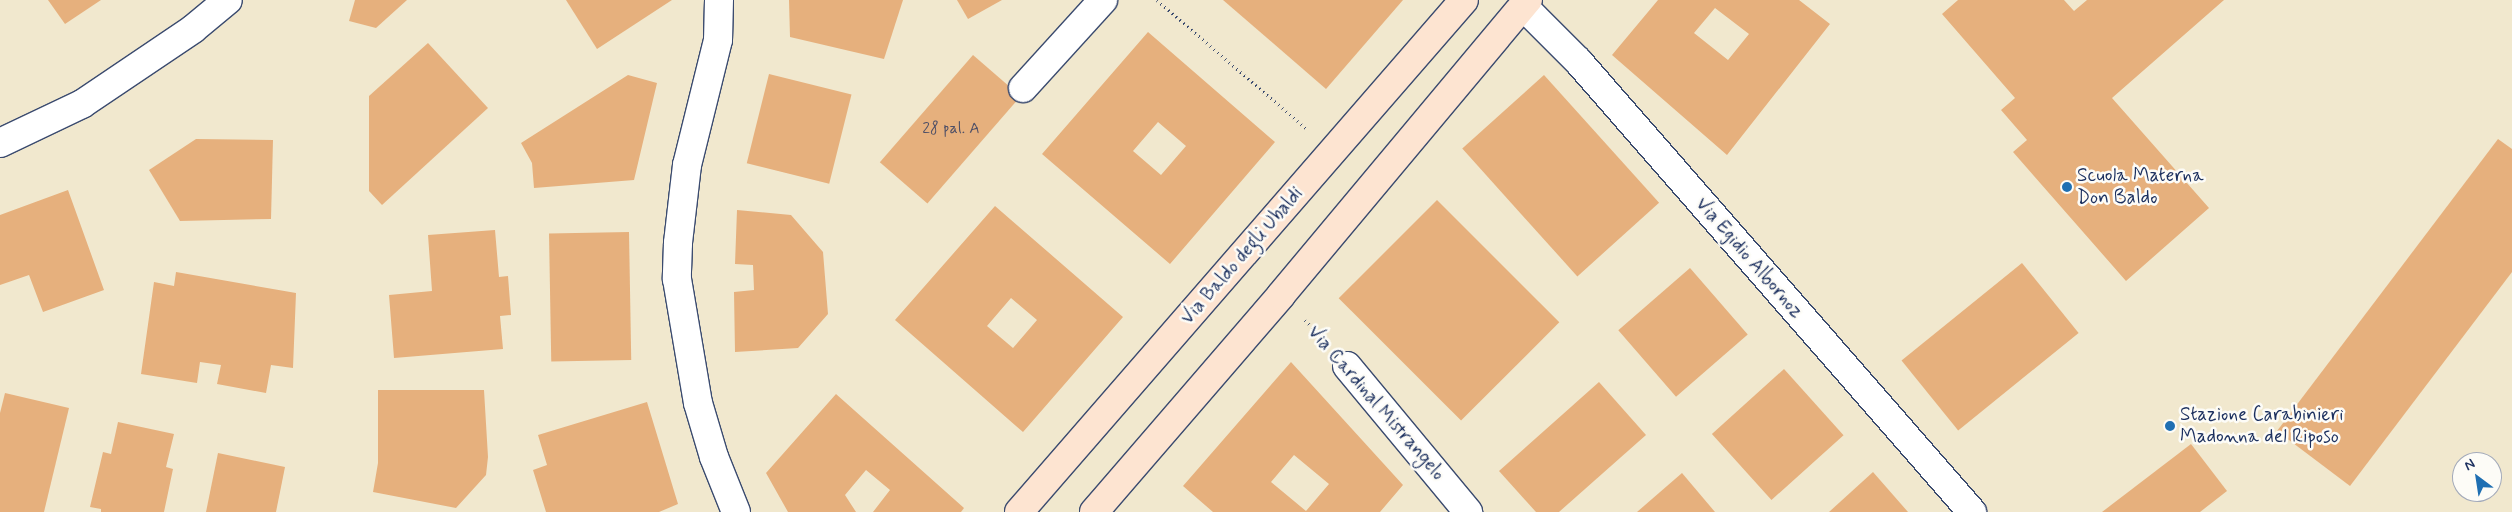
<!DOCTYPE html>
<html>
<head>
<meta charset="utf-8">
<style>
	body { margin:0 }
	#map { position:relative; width:2512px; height:512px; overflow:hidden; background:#f1e8ce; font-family:Mynerve,sans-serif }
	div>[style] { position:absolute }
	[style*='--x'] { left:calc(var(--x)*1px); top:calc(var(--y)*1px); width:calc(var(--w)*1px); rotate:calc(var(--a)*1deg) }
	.building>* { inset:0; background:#e6b07d; transform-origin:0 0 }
	.path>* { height:3px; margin-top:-1.5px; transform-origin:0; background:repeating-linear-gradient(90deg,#3b4b6f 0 1px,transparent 0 5px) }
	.roads { filter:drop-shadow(1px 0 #3b4b6f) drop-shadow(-1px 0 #3b4b6f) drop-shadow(0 1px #3b4b6f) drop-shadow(0 -1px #3b4b6f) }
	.street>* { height:28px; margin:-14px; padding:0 14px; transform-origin:14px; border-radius:14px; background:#fff }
	.secondary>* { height:28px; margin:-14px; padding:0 14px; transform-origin:14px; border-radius:14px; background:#fde4d1 }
	.dots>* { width:14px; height:14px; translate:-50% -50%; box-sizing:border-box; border:2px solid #fdfcf7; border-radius:50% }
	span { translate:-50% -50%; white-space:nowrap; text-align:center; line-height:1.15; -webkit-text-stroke:5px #fdfcf7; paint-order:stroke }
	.number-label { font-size:16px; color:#4e4f66 }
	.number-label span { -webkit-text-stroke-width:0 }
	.poi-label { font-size:19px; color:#1b2f5e }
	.left { translate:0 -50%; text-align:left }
	.street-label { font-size:19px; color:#1b2f5e }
	.north { position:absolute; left:2452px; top:452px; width:50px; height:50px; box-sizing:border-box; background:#fdfcf7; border:1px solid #a3aaba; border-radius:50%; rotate:329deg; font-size:14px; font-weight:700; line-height:20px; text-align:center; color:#1b2f5e }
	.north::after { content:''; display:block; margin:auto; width:18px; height:22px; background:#1f6fb2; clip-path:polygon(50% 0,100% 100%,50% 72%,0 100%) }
</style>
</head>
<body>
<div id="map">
	<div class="building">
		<i style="clip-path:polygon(48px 0,101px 0,65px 24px)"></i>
		<i style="clip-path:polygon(355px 0,407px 0,376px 28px,349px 21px)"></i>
		<i style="clip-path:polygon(566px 0,672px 0,597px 49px)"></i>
		<i style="clip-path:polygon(789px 0,903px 0,884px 59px,790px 37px)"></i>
		<i style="clip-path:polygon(957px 0,1002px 0,968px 19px)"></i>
		<i style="clip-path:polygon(1223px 0,1403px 0,1326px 89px)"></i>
		<i style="clip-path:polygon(evenodd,1658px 0,1799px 0,1830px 24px,1727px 155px,1612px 55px,1658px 0,1715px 8px,1749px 34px,1728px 60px,1694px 33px,1715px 8px)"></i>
		<i style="clip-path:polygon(1958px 0,2064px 0,2074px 11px,2087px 0,2224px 0,2112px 98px,2209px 208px,2126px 281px,2013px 152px,2027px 140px,2001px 110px,2015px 98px,1942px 14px)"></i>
		<i style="clip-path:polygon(evenodd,1148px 32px,1275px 142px,1170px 264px,1042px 154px,1148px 32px,1158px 122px,1186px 146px,1161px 175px,1133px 151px,1158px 122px)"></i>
		<i style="clip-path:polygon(428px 43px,488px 108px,382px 205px,369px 191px,369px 96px)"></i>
		<i style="left:973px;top:55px;width:63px;height:142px;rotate:41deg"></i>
		<i style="left:769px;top:74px;width:85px;height:92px;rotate:14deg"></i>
		<i style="clip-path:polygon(628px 75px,657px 83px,634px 180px,534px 188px,532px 163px,521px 143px)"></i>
		<i style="left:1544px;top:75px;width:172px;height:110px;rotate:48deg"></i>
		<i style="clip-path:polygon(196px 139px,273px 140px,271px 219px,180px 221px,149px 170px)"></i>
		<i style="clip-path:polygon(2498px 139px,2512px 149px,2512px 272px,2350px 486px,2277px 431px)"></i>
		<i style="clip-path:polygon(68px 190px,104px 290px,43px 312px,29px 275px,0 285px,0 215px)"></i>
		<i style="left:1437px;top:200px;width:173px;height:139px;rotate:45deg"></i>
		<i style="clip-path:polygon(evenodd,995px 206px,1123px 317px,1023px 432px,895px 320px,995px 206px,1011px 298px,1037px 320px,1013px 348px,987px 326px,1011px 298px)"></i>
		<i style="clip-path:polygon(737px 210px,791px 215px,823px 252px,828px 314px,798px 348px,735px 352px,734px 292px,754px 290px,753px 265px,735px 264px)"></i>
		<i style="clip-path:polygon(495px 230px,499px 277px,508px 276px,511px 315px,500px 316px,503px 349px,394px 358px,389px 295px,432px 291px,428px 235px)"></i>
		<i style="left:629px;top:232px;width:128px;height:80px;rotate:89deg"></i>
		<i style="left:2022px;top:263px;width:90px;height:155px;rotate:51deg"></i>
		<i style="left:1690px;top:268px;width:88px;height:95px;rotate:49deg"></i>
		<i style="clip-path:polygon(176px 272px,296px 293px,293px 368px,271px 365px,266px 393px,217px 384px,221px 365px,200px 362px,197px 383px,141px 374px,154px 282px,174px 286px)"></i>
		<i style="clip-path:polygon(evenodd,1291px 362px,1403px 485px,1380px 512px,1213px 512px,1183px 486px,1291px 362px,1294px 455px,1329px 484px,1306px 511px,1271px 482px,1294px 455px)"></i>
		<i style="left:1784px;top:369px;width:89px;height:97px;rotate:48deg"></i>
		<i style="clip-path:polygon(1599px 382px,1646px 435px,1559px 512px,1536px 512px,1499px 471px)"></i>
		<i style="clip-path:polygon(378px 390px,484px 390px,488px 457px,486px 475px,456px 508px,373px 492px,378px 463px)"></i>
		<i style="clip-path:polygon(5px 393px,69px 408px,44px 512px,0 512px,0 413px)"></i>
		<i style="clip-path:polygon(836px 394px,964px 508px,961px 512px,873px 512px,890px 490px,866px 470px,845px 495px,856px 512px,788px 512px,766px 473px)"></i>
		<i style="clip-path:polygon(647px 402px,678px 504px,659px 512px,546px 512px,533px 470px,547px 465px,538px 435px)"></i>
		<i style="clip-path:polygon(118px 422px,174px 434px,166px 467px,173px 469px,164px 512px,101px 512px,101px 509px,90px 507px,103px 452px,111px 454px)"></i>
		<i style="clip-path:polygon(2191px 444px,2227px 491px,2200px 512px,2102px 512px)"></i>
		<i style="clip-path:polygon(218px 453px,285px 467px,276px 512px,206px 512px)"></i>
		<i style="clip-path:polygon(1873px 472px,1908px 512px,1829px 512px)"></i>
		<i style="clip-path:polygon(1682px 473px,1715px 512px,1637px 512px)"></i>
	</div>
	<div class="path">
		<i style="--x:1157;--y:0;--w:196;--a:40.7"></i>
		<i style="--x:1305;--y:320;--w:29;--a:46"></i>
	</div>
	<div class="roads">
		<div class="street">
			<i style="--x:719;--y:0;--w:40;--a:91.4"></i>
			<i style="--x:718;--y:40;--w:129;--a:103.9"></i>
			<i style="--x:687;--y:165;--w:79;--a:96.6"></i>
			<i style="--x:678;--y:243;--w:36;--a:92"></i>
			<i style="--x:677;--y:279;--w:126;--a:80.4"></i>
			<i style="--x:698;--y:403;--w:56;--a:73.5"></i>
			<i style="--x:714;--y:457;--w:59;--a:68.2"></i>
			<i style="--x:1523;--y:6;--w:78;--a:45"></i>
			<i style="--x:1578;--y:61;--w:599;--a:48.86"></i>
			<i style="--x:1023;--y:88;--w:119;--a:-47.7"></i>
			<i style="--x:0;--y:143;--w:91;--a:-25.4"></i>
			<i style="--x:82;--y:104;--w:134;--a:-34"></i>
			<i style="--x:193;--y:29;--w:45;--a:-39.6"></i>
			<i style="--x:1347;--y:366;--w:190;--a:50.3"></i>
		</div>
		<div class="secondary">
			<i style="--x:1019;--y:512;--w:678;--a:-49"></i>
			<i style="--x:1094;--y:512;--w:286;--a:-49.2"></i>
			<i style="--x:1281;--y:295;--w:385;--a:-50.1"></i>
		</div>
	</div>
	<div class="dots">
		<i style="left:2067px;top:187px;background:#1f6fb2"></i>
		<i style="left:2170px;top:426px;background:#1f6fb2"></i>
	</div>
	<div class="number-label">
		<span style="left:951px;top:129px">28 pal. A</span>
	</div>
	<div class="poi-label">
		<span class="left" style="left:2077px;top:187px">Scuola Materna<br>Don Baldo</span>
		<span class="left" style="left:2180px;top:426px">Stazione Carabinieri<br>Madonna del Riposo</span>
	</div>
	<div class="street-label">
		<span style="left:1242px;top:256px;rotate:-49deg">Via Baldo degli Ubaldi</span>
		<span style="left:1749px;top:258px;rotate:49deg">Via Egidio Albornoz</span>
		<span style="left:1376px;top:403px;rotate:49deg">Via Cardinal Mistrangelo</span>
	</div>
	<div class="north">N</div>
</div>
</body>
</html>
